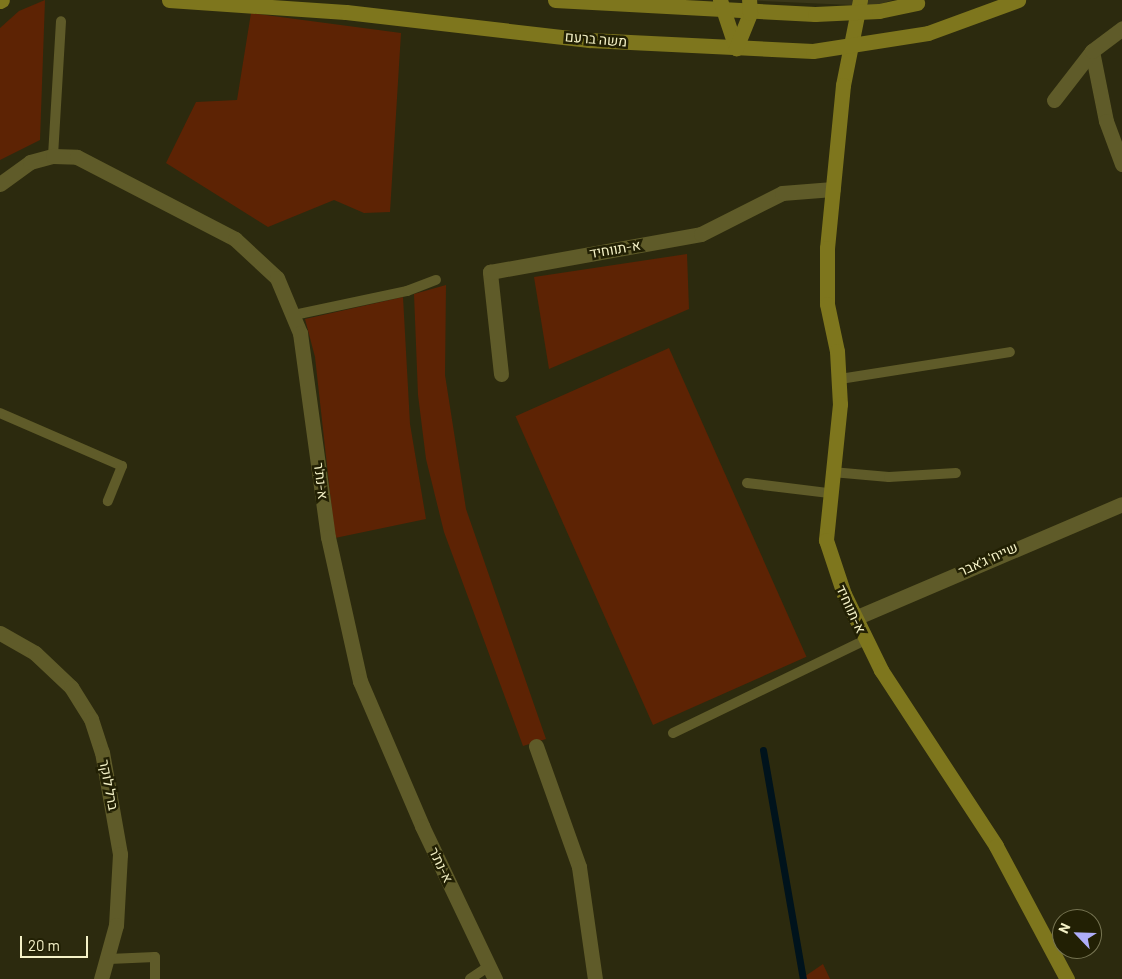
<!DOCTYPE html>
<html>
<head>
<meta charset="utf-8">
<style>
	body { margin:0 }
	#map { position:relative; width:1122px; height:979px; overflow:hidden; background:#2c2a0e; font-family:Barlow,Heebo,sans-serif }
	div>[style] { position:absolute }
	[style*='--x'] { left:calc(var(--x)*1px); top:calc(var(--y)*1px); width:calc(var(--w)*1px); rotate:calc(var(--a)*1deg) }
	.built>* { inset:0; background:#3a3718 }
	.green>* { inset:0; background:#5d2304; transform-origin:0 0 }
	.stream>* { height:7px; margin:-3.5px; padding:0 3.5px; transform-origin:3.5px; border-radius:3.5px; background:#00131c }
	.lane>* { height:10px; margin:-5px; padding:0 5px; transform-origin:5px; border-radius:5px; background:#5f5b29 }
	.street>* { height:15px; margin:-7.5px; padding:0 7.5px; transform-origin:7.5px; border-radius:7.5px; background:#5f5b29 }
	.secondary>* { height:15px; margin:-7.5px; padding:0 7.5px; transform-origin:7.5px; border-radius:7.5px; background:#7e761d }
	.secondary-bridge>* { height:15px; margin:-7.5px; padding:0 7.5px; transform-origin:7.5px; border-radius:7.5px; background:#7e761d }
	span { translate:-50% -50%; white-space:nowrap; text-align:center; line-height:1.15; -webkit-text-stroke:5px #222004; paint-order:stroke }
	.street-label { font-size:14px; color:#f4f1c7 }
	.north { position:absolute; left:1052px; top:909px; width:50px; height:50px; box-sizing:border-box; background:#222004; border:1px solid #767452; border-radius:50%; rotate:294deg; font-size:14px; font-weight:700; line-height:20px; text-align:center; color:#f4f1c7 }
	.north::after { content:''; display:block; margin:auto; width:18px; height:22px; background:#afaefa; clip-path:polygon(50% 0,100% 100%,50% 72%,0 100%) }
	.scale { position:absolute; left:20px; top:936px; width:68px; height:22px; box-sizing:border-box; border:2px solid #f4f1c7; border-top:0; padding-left:6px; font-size:15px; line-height:18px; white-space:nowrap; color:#f4f1c7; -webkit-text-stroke:4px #222004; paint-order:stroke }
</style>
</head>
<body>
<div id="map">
	<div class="built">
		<i style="clip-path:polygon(739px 0,893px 0,873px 6px)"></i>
	</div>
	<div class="green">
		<i style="clip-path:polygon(45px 0,40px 140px,0 160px,0 28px,19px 11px)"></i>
		<i style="clip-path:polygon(251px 13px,401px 33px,390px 212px,364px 213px,334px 200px,268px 227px,166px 163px,196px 102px,237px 100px)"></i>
		<i style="clip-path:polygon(687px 254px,689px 309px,549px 369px,534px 277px)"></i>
		<i style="clip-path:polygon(446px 285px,445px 375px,466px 509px,546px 739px,523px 746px,444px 532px,426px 459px,418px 395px,414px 294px)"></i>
		<i style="clip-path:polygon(403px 297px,410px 424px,426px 519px,335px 538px,315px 357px,305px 319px)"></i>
		<i style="left:669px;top:348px;width:338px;height:168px;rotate:66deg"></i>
		<i style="clip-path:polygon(823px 964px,830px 979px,801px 979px)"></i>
	</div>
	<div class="stream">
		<i style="--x:763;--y:750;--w:232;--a:80.1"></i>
	</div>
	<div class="lane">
		<i style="--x:53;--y:156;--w:135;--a:-86.6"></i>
		<i style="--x:294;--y:315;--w:116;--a:-12"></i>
		<i style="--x:407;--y:291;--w:31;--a:-21"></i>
		<i style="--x:840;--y:379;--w:172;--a:-9"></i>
		<i style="--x:0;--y:413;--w:133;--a:23.5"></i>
		<i style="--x:122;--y:466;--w:38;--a:112"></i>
		<i style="--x:832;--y:472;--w:57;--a:5"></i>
		<i style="--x:889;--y:477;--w:67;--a:-3.4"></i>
		<i style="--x:747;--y:483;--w:83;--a:7"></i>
		<i style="--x:673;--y:733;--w:213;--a:-25.8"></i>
		<i style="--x:109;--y:959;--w:46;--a:-2.5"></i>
		<i style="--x:155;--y:957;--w:22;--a:90"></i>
		<i style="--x:470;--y:979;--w:23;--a:-34"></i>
	</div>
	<div class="street">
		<i style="--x:1092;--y:51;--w:71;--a:78.7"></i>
		<i style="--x:1106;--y:121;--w:46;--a:69.6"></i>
		<i style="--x:1054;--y:100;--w:62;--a:-52.2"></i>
		<i style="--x:1092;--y:51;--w:38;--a:-37"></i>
		<i style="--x:0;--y:184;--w:37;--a:-36"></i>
		<i style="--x:30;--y:162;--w:24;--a:-15"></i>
		<i style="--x:53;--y:156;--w:24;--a:2"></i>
		<i style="--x:77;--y:157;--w:178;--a:27.4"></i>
		<i style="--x:235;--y:239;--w:57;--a:42.9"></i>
		<i style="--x:277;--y:278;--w:60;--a:67.3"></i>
		<i style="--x:300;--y:333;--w:206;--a:82.2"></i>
		<i style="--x:328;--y:537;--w:148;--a:77.5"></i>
		<i style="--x:360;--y:681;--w:158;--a:66.8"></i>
		<i style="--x:422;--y:826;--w:170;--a:64.5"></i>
		<i style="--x:501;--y:374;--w:103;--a:-96.2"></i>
		<i style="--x:490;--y:272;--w:214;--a:-10.2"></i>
		<i style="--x:701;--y:234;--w:91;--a:-26.8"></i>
		<i style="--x:782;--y:193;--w:51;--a:-4.5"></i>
		<i style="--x:855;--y:618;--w:290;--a:-23.1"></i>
		<i style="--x:0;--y:633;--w:40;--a:29.7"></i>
		<i style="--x:35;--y:653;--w:50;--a:43.4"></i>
		<i style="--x:71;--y:687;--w:38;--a:58"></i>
		<i style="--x:91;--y:719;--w:35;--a:72"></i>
		<i style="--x:102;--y:752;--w:104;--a:80"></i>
		<i style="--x:120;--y:854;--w:71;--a:93.2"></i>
		<i style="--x:116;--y:925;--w:56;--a:105.5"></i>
		<i style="--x:536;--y:746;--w:128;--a:70.4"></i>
		<i style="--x:579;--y:867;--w:113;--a:81.9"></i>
	</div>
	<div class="secondary">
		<i style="--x:169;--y:0;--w:177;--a:3.9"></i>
		<i style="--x:346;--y:12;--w:245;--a:6.6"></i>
		<i style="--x:589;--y:40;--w:224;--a:2.8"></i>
		<i style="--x:555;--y:0;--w:260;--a:3.1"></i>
		<i style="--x:720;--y:0;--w:51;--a:71.6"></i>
		<i style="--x:860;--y:0;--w:87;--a:101.3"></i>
		<i style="--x:843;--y:85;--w:164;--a:95.6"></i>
		<i style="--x:827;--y:248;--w:56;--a:90"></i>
		<i style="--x:827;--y:304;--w:48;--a:78"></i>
		<i style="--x:837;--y:351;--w:53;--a:86.8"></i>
		<i style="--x:840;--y:404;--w:137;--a:95.9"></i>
		<i style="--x:826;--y:540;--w:57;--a:71.6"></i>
		<i style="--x:844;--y:594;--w:85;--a:64"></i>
		<i style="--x:881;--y:670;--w:210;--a:56.8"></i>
		<i style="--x:996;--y:846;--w:151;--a:61.9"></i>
		<i style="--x:0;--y:1;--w:2;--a:-27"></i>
		<i style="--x:928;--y:33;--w:96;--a:-20.1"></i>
		<i style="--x:736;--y:48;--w:38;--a:-68"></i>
		<i style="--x:750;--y:13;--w:13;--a:-94"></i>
	</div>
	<div class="secondary-bridge">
		<i style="--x:815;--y:14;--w:64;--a:-2.7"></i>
		<i style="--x:879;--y:11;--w:39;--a:-12"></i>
		<i style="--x:813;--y:51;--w:116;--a:-8.9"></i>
	</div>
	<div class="street-label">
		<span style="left:596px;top:39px;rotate:5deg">משה ברעם</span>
		<span style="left:615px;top:249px;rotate:-10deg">א-תווחיד</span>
		<span style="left:321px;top:481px;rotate:83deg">א-נת'ר</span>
		<span style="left:988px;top:559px;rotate:-24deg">שייח' ג'אבר</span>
		<span style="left:851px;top:609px;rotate:65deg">א-תווחיד</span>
		<span style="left:109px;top:785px;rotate:79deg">ברל לוקר</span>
		<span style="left:441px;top:865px;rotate:64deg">א-נת'ר</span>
	</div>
	<div class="north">N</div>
	<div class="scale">20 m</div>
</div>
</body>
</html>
